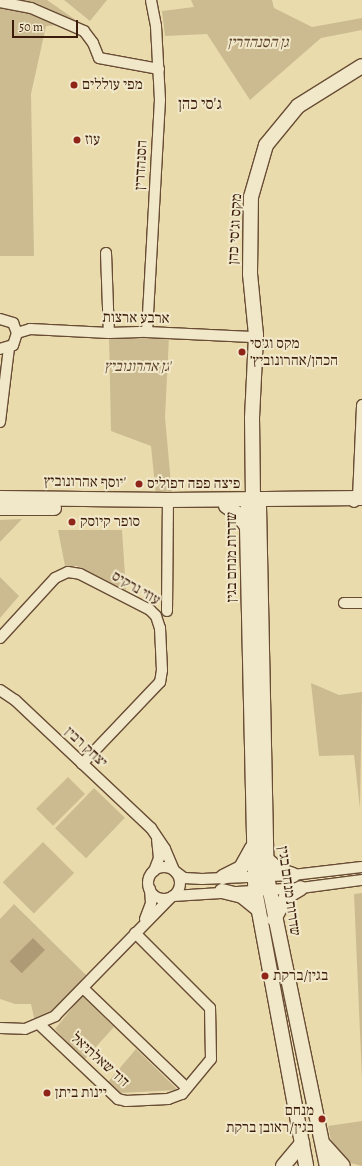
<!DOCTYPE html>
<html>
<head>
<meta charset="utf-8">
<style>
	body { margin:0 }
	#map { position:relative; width:362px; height:1166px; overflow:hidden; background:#eadbad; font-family:Alegreya,"Frank Ruhl Libre",serif }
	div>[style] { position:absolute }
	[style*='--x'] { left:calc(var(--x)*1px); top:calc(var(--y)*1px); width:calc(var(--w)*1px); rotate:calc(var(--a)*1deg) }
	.green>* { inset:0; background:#ccbb91; transform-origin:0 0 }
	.water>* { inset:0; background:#af9a76; transform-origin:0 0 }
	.roads { filter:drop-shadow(1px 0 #684c34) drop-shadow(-1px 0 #684c34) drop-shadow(0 1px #684c34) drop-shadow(0 -1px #684c34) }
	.street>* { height:10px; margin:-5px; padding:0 5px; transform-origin:5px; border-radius:5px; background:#f1e8ca }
	.street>.ring { margin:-5px; padding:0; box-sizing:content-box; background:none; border:10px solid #f1e8ca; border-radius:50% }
	.secondary>* { height:14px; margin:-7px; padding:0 7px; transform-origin:7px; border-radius:7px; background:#f1e8ca }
	.dots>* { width:11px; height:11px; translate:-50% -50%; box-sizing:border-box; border:2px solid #f1e8ca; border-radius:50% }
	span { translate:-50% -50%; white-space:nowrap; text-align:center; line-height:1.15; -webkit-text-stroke:4px #f1e8ca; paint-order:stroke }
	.park-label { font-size:15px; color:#60442c; font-style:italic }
	.poi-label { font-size:15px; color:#3c1c0b }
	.left { translate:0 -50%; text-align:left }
	.right { translate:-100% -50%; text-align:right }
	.street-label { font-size:15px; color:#3c1c0b }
	.neighbourhood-label { font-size:16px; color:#3c1c0b }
	.scale { position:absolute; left:12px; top:20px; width:66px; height:18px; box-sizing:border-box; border:2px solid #3c1c0b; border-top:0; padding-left:5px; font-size:12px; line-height:14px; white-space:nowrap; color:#3c1c0b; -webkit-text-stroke:3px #f1e8ca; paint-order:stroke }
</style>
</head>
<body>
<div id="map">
	<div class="green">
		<i style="clip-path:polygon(0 0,47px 0,80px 23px,46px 26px,31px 94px,34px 256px,0 256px)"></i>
		<i style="clip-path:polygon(64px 0,107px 0,90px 21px)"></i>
		<i style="clip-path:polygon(191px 0,272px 0,274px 8px,312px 27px,362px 18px,362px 30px,321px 38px,250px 100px,207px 34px,165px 36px,162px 11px,194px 7px)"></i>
		<i style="clip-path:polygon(109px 337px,169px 337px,165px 417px,172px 495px,156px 496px,151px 446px,111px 431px)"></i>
		<i style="clip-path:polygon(22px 519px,0 542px,0 520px)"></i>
		<i style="clip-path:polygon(58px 530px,122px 530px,126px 590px,77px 566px,65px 566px)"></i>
		<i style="clip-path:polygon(0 577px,19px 596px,0 618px)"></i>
		<i style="clip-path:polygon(311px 683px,339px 695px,362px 692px,360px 809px,354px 755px,319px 756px)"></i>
		<i style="left:68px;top:777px;width:24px;height:45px;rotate:45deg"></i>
		<i style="left:94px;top:788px;width:43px;height:56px;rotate:44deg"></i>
		<i style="left:43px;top:842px;width:44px;height:57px;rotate:45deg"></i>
		<i style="clip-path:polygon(362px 893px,362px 1079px,354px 894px)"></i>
		<i style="clip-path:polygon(14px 904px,88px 977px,55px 1010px,35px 1022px,31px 1004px,15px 1004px,0 999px,0 919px)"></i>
		<i style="clip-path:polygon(82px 996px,114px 1027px,84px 1060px,55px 1029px)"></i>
		<i style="clip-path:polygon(136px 1049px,178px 1090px,119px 1093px,108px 1082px)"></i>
		<i style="clip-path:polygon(362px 1121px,362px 1166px,347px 1162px,332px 1145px,328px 1126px)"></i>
	</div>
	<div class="water">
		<i style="left:33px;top:938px;width:17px;height:33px;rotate:45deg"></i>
	</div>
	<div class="roads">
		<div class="street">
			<i style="--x:0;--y:2;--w:32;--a:11"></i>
			<i style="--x:31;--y:8;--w:58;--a:23.5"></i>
			<i style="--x:84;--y:31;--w:15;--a:53"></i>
			<i style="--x:93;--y:43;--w:16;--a:68"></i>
			<i style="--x:99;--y:58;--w:61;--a:10.4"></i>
			<i style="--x:106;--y:253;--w:80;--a:87.9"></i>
			<i style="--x:0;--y:319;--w:14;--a:17"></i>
			<i style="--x:13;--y:323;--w:11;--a:68"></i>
			<i style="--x:17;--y:333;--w:13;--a:108"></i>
			<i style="--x:13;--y:345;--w:14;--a:163"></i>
			<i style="--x:147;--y:332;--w:232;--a:-86.8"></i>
			<i style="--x:160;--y:100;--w:74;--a:-93.1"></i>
			<i style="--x:156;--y:26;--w:26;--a:-101"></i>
			<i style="--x:17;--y:333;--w:14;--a:-17"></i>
			<i style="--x:30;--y:329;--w:79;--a:2.9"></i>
			<i style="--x:109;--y:333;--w:38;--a:-2"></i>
			<i style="--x:147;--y:332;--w:105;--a:2.7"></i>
			<i style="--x:252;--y:337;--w:4;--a:-27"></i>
			<i style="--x:0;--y:422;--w:75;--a:-83.1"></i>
			<i style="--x:354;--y:502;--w:6;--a:-45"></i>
			<i style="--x:358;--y:498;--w:93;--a:-87.5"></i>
			<i style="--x:344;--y:603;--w:18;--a:0"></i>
			<i style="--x:167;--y:611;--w:111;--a:-89.5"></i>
			<i style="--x:0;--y:638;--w:81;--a:-47.5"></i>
			<i style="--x:55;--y:578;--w:14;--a:-25"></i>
			<i style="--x:68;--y:572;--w:12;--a:9"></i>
			<i style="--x:80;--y:574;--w:79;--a:27.2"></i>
			<i style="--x:150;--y:610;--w:8;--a:45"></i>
			<i style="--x:156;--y:616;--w:13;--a:72"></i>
			<i style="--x:160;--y:628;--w:42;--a:87.3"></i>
			<i style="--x:162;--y:670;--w:12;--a:99"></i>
			<i style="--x:160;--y:682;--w:113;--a:133.6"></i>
			<i style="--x:0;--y:690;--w:18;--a:34"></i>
			<i style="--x:15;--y:700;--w:187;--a:43.3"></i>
			<i style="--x:151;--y:828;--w:25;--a:56"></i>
			<i style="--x:165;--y:849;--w:23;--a:67"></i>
			<i class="ring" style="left:148px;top:867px;width:22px;height:22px"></i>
			<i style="--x:154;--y:871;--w:14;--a:-69"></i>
			<i style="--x:159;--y:858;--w:18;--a:-96"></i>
			<i style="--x:176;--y:872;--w:10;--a:37"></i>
			<i style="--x:184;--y:878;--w:18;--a:3"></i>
			<i style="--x:202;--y:879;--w:91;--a:-2.5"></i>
			<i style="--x:293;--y:875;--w:69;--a:-6.6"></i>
			<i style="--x:173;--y:896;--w:128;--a:-3.6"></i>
			<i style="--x:301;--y:888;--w:62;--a:-7.5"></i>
			<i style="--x:145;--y:919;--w:17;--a:-69"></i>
			<i style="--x:151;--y:903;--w:14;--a:-94"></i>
			<i style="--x:83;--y:988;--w:144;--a:43.9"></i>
			<i style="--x:40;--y:1025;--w:108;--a:43.5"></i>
			<i style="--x:118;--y:1099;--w:8;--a:14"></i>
			<i style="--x:126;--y:1101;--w:42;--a:-2.7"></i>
			<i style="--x:168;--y:1099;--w:15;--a:-20"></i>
			<i style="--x:182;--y:1094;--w:45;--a:-50.4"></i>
			<i style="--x:211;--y:1059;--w:51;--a:-91.1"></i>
			<i style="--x:210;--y:1008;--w:106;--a:-135"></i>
			<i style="--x:0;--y:1028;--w:25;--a:2"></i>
			<i style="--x:25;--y:1029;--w:33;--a:-23"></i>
			<i style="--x:55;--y:1016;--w:166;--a:-45.7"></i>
		</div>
		<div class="secondary">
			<i style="--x:0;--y:498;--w:168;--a:0.7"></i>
			<i style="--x:168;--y:500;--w:194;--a:-0.6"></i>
			<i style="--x:253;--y:499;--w:9;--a:49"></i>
			<i style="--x:259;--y:506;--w:371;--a:88.8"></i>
			<i style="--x:267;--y:877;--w:295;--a:78.3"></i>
			<i style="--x:253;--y:499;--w:8;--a:130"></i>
			<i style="--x:248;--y:505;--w:22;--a:93"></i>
			<i style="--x:247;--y:527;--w:363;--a:88.7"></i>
			<i style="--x:255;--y:890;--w:281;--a:79.5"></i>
			<i style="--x:253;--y:499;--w:81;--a:-90.7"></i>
			<i style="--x:252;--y:418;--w:83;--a:-87.2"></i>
			<i style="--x:256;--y:335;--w:61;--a:-95.6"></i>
			<i style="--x:250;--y:274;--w:77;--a:-89.3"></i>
			<i style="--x:251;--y:197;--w:54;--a:-73.9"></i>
			<i style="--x:266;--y:145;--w:50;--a:-50.6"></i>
			<i style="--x:298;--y:106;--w:75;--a:-32"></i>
			<i style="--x:226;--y:506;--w:14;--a:34"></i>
			<i style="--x:238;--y:514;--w:16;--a:55"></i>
			<i style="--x:0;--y:508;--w:54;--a:0"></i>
			<i style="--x:265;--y:858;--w:18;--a:41"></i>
			<i style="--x:279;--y:870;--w:15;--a:20"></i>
			<i style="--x:223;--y:877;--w:20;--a:-27"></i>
			<i style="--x:241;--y:868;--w:23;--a:-61"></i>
			<i style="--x:222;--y:891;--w:21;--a:14"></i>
			<i style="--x:242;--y:896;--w:21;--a:39"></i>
			<i style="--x:274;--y:919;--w:25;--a:-61"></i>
			<i style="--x:286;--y:897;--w:17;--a:-31"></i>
			<i style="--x:324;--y:1145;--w:28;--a:48"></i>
			<i style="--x:283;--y:1166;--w:30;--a:-50"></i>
		</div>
	</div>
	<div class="dots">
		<i style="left:74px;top:85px;background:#8f2418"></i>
		<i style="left:77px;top:140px;background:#8f2418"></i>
		<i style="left:242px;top:352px;background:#8f2418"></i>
		<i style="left:139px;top:484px;background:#8f2418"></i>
		<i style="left:72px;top:522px;background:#8f2418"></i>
		<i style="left:265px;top:976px;background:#8f2418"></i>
		<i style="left:47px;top:1093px;background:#8f2418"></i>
		<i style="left:322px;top:1119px;background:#8f2418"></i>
	</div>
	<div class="park-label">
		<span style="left:258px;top:43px">גן הסנהדרין</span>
		<span style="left:138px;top:367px">גן אהרונוביץ'</span>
	</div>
	<div class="poi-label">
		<span class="left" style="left:82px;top:85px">מפי עוללים</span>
		<span class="left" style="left:85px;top:140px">עוז</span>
		<span class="left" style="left:250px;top:352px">מקס וג׳סי<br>הכהן/אהרונוביץ׳</span>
		<span class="left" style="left:147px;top:484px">פיצה פפה דפוליס</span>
		<span class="left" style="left:80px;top:522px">סופר קיוסק</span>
		<span class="left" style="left:273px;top:976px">בגין/ברקת</span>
		<span class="left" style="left:55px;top:1093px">יינות ביתן</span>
		<span class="right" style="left:314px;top:1119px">מנחם<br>בגין/ראובן ברקת</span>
	</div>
	<div class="street-label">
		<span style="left:141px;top:165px;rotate:-87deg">הסנהדרין</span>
		<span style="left:235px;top:229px;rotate:-87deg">מקס וג'סי כהן</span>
		<span style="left:136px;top:318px;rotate:1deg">ארבע ארצות</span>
		<span style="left:85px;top:482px;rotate:1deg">יוסף אהרונוביץ'</span>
		<span style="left:232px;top:557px;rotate:-90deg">שדרות מנחם בגין</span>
		<span style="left:136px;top:588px;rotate:30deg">עוזי נרקיס</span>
		<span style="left:86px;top:747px;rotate:43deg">יצחק רבין</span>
		<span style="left:289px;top:891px;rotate:82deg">שדרות מנחם בגין</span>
		<span style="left:100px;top:1060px;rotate:42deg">דוד שאלתיאל</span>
	</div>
	<div class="neighbourhood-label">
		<span style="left:200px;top:104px">ג'סי כהן</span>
	</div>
	<div class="scale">50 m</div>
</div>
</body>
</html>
